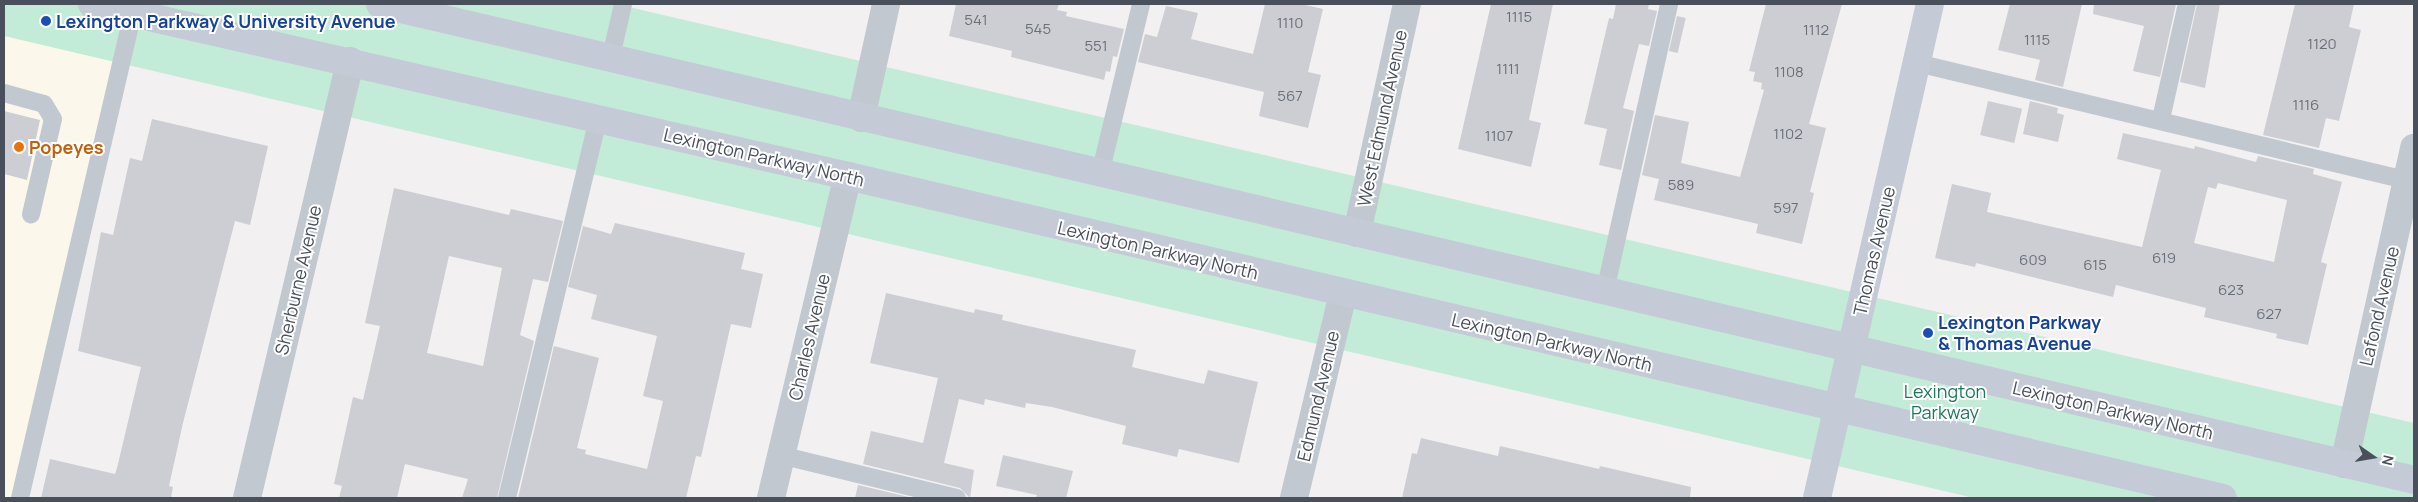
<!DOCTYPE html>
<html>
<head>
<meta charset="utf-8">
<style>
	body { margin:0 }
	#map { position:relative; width:2418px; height:502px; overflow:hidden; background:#f2f0f0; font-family:Manrope,sans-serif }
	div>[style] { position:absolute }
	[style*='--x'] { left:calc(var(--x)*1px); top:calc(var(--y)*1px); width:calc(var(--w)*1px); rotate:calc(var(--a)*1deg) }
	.commercial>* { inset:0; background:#fbf8eb }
	.green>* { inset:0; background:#c2ebd8 }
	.building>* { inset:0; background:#cdced4; transform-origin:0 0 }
	.lane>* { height:18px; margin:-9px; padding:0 9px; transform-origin:9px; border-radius:9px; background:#c1c8d0 }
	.street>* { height:28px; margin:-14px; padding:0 14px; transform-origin:14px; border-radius:14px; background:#c1c8d0 }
	.secondary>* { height:28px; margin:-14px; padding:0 14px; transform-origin:14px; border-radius:14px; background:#c4cad6 }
	.dots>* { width:14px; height:14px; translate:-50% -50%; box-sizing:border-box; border:2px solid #fff; border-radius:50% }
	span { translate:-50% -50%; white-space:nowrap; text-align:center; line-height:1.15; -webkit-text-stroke:4px #fff; paint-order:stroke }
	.number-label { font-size:15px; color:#6a7079 }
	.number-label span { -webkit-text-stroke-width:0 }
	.transit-label { font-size:18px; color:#164399; font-weight:700 }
	.left { translate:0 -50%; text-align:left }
	.street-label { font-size:18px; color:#49505b }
	.food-label { font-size:18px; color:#c56008; font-weight:700 }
	.park-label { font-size:18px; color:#1f7759 }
	.frame { position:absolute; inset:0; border:5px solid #49505b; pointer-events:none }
	.north { position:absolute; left:2348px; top:432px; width:50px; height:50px; -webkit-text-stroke:4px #fff; paint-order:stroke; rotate:103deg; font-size:14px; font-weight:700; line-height:20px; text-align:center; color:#49505b }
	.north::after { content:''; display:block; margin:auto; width:18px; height:22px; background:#49505b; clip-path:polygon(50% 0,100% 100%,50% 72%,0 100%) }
</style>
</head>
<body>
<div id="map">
	<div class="commercial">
		<i style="clip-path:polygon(4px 4px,133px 4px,15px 498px,4px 498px)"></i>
	</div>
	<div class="green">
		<i style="clip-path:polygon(4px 4px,616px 4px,2414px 423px,2414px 498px,1974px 498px,4px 36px)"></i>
	</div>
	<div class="building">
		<i style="clip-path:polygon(956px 4px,1059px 4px,1057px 10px,1067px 12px,1066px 16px,1124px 29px,1117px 57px,1113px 56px,1110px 72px,1106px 71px,1104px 80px,1011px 57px,1012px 51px,949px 36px)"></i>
		<i style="clip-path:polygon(1265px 4px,1301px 4px,1323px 9px,1308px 72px,1321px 75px,1308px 128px,1259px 116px,1264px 92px,1138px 62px,1145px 34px,1157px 37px,1166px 6px,1198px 13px,1191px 39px,1253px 54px)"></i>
		<i style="clip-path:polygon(1491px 4px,1553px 4px,1529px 120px,1541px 123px,1531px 167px,1458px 149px)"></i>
		<i style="clip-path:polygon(1616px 4px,1649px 4px,1648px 9px,1657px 11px,1649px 46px,1639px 44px,1623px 108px,1634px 111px,1621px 170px,1599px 165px,1607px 129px,1584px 124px,1609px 18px,1613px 19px)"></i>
		<i style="clip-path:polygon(1766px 4px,1842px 4px,1809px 124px,1826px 128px,1810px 192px,1814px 193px,1802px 244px,1756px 233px,1758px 224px,1654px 200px,1659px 179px,1642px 175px,1655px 115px,1689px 122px,1681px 163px,1740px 177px,1764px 90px,1761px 89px,1762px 83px,1753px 81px,1755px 72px,1749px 71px)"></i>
		<i style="clip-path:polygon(2010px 4px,2082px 4px,2063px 87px,2035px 80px,2040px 60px,1998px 50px)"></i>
		<i style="clip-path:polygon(2094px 4px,2176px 4px,2160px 77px,2133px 71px,2144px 26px,2093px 14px)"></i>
		<i style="clip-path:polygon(2197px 4px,2220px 4px,2205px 88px,2180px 82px)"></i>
		<i style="clip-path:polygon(2295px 4px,2354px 4px,2349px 27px,2361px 30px,2339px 121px,2326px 118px,2319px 148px,2263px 135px)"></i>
		<i style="left:1677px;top:16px;width:9px;height:36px;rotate:13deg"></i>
		<i style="left:1988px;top:101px;width:35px;height:35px;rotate:13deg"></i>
		<i style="clip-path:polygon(2030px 101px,2058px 108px,2057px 113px,2064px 115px,2058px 142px,2023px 134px)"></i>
		<i style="clip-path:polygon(4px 111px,40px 120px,27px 180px,4px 174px)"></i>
		<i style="clip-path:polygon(152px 119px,268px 146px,250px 225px,235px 221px,183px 423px,169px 486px,173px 487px,171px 498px,41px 498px,50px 459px,115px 474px,117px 468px,141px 367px,78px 351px,101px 232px,113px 235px,130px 158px,142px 161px)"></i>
		<i style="clip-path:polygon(evenodd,2123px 133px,2194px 149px,2195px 146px,2256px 162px,2258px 156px,2314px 169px,2313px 174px,2342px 182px,2321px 262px,2327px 264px,2308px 345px,2276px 338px,2277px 334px,2204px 317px,2206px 308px,2116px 285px,2113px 297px,1976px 263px,1975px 267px,1935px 258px,1952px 184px,1991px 193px,1987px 212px,2142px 247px,2161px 170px,2117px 159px,2123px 133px,2218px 183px,2287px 200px,2274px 262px,2194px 243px,2208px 187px,2216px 189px,2218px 183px)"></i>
		<i style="clip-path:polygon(evenodd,394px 188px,509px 215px,511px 209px,563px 221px,548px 282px,533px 279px,520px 335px,534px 341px,497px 498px,462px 498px,468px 479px,405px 464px,397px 498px,339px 498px,342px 486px,334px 484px,353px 397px,363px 400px,380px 326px,365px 323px,394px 188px,449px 256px,502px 268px,483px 366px,427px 353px,449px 256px)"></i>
		<i style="clip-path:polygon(615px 223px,745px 253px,741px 269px,763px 274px,751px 328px,731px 324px,701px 457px,696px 456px,686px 498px,518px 498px,554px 346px,599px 358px,577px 448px,586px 450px,585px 454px,647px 469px,663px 401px,643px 396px,657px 336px,591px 319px,597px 295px,568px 287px,583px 226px,611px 234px)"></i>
		<i style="clip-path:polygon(886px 293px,974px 313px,975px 309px,1003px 315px,1002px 320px,1136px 350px,1132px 367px,1204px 384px,1208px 370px,1258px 382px,1239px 463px,1179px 449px,1177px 457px,1122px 444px,1126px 426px,1052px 407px,1026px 403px,1025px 408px,985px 399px,984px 405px,959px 399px,944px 463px,974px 470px,970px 498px,960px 488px,863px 464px,871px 431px,923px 443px,938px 378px,870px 363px)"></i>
		<i style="clip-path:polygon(1421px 438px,1498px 456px,1500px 446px,1599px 469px,1600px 466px,1691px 487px,1690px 498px,1402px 498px,1412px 453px,1417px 454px)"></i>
		<i style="clip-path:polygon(1003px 455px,1073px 471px,1066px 498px,1036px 498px,1037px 495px,996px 486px)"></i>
		<i style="clip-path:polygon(858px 485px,913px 498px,855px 498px)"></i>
	</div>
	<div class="lane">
		<i style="--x:611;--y:57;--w:54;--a:-77.2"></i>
		<i style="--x:1917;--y:63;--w:511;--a:13.47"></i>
		<i style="--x:4;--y:93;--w:41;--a:15.4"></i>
		<i style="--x:44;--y:104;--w:17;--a:59"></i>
		<i style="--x:53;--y:119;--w:98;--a:103"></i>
		<i style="--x:2161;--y:119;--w:118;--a:-77.3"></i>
		<i style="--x:1100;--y:174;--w:175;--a:-76.4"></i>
		<i style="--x:1605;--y:291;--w:294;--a:-77.4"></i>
		<i style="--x:780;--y:455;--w:182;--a:13.7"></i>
		<i style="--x:20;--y:498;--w:499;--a:-76.9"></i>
		<i style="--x:507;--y:498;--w:390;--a:-76.5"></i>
	</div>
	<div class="street">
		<i style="--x:861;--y:118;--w:117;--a:-77.6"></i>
		<i style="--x:1357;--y:233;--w:234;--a:-77.7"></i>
		<i style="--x:2344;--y:464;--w:324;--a:-77.5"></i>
		<i style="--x:247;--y:498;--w:449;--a:-76.7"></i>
		<i style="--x:771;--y:498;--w:331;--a:-76.6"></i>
		<i style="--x:1294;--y:498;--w:210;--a:-76.5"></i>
	</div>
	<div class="secondary">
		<i style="--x:92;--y:4;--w:775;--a:12.82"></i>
		<i style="--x:848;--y:176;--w:1412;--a:13.18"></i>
		<i style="--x:380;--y:4;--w:2089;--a:13.17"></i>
		<i style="--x:1817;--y:498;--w:507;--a:-77.12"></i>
	</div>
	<div class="dots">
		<i style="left:46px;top:21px;background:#1a4fb4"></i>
		<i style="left:19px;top:147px;background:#e8710a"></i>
		<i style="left:1928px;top:333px;background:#1a4fb4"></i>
	</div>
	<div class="number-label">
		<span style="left:1519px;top:17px">1115</span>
		<span style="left:976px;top:20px">541</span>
		<span style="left:1290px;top:23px">1110</span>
		<span style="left:1038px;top:29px">545</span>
		<span style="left:1816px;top:30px">1112</span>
		<span style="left:2037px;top:40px">1115</span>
		<span style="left:2322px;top:44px">1120</span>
		<span style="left:1096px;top:46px">551</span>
		<span style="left:1508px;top:69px">1111</span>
		<span style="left:1789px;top:72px">1108</span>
		<span style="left:1290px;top:96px">567</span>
		<span style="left:2306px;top:105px">1116</span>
		<span style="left:1788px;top:134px">1102</span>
		<span style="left:1499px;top:136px">1107</span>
		<span style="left:1681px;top:185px">589</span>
		<span style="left:1786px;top:208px">597</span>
		<span style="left:2164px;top:258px">619</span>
		<span style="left:2033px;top:260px">609</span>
		<span style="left:2095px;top:265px">615</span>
		<span style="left:2231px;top:290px">623</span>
		<span style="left:2269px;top:314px">627</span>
	</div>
	<div class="transit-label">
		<span class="left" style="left:56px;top:21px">Lexington Parkway &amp; University Avenue</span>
		<span class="left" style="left:1938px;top:333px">Lexington Parkway<br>&amp; Thomas Avenue</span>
	</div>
	<div class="street-label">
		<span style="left:1382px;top:118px;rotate:-78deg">West Edmund Avenue</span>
		<span style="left:764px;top:157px;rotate:13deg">Lexington Parkway North</span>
		<span style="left:1158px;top:250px;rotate:13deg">Lexington Parkway North</span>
		<span style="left:1874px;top:251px;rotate:-77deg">Thomas Avenue</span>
		<span style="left:298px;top:280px;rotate:-77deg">Sherburne Avenue</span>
		<span style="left:2379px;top:306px;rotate:-77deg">Lafond Avenue</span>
		<span style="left:809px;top:337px;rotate:-77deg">Charles Avenue</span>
		<span style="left:1552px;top:342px;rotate:13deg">Lexington Parkway North</span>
		<span style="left:1318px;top:396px;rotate:-77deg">Edmund Avenue</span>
		<span style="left:2113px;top:410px;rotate:13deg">Lexington Parkway North</span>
	</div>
	<div class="food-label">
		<span class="left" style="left:29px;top:147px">Popeyes</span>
	</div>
	<div class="park-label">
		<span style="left:1945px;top:402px">Lexington<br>Parkway</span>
	</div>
	<div class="frame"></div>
	<div class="north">N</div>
</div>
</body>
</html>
